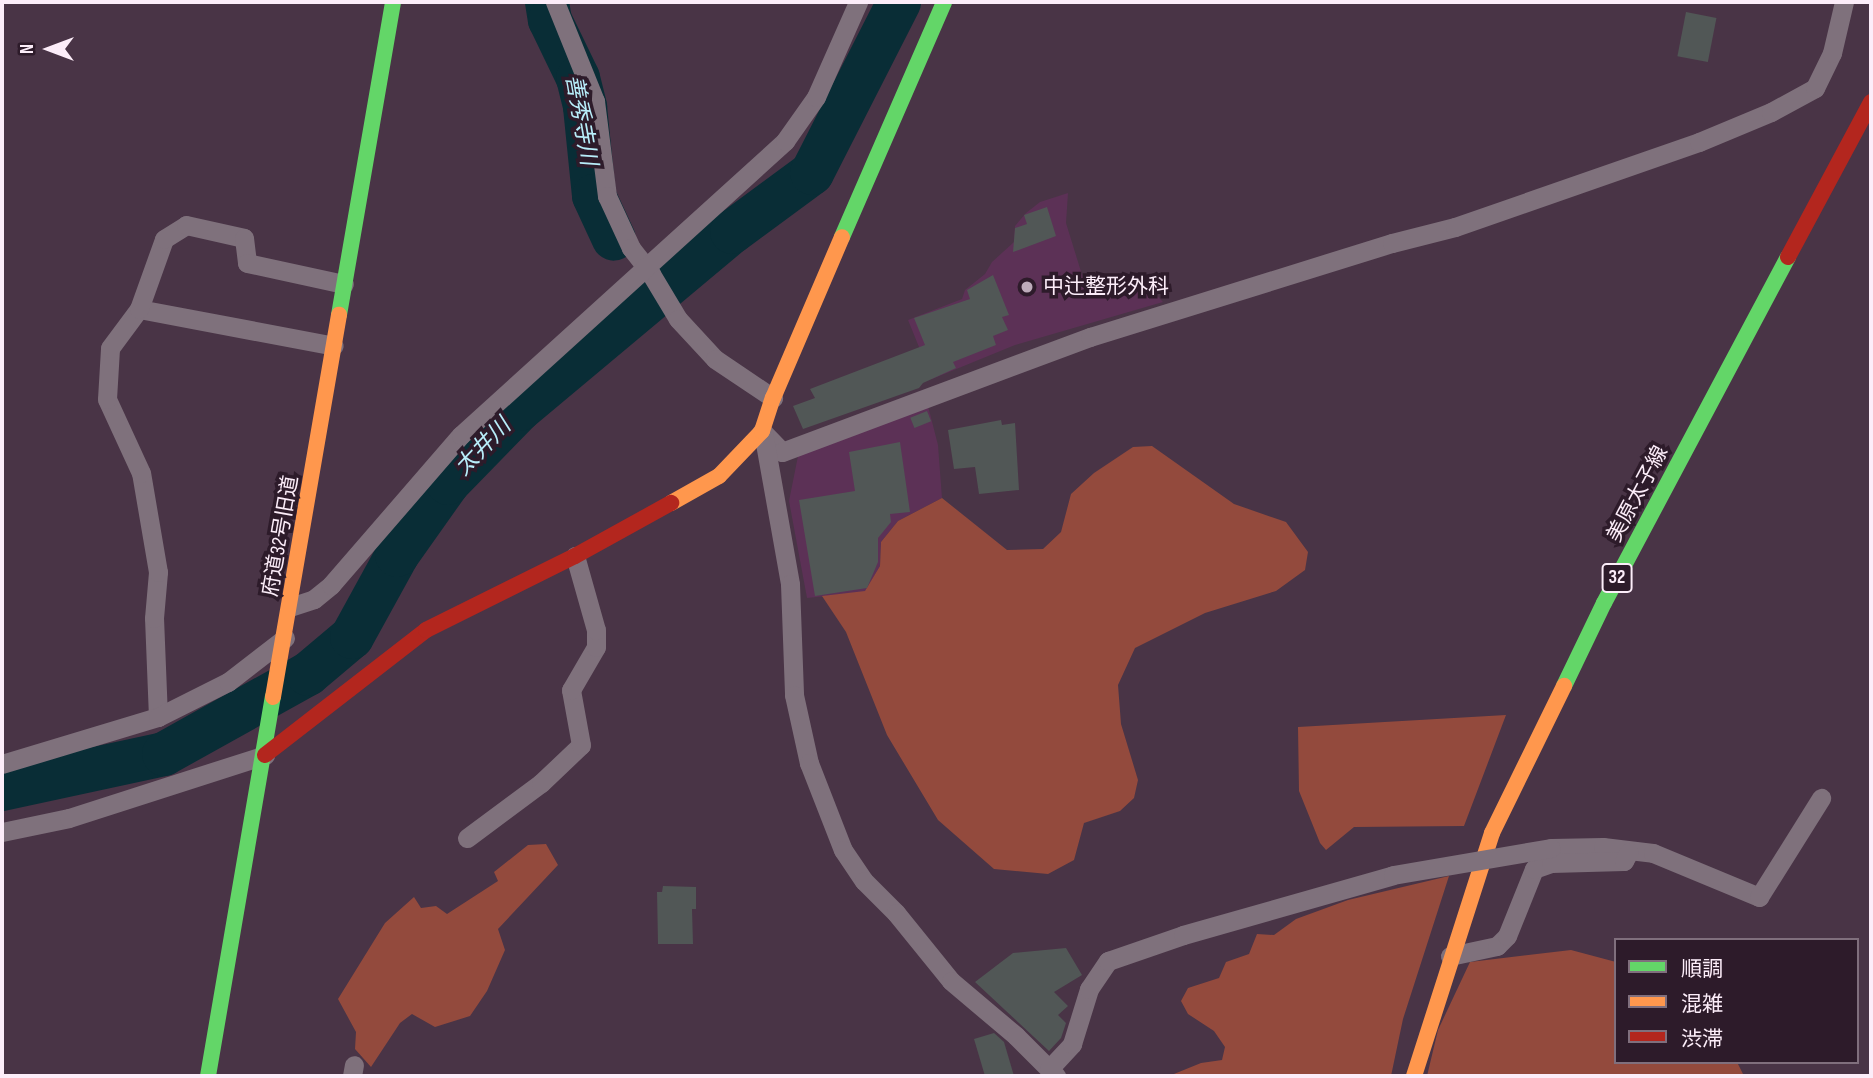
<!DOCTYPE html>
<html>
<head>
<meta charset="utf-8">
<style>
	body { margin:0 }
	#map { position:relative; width:1873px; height:1078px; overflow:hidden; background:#493446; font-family:"Sofia Sans Condensed","Noto Sans JP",sans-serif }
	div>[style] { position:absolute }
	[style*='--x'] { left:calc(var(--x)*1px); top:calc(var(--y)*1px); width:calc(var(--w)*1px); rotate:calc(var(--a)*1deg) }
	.built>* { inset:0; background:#5c3156 }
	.forest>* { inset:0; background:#934a3d }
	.river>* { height:44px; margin:-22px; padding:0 22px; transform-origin:22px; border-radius:22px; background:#092d36 }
	.building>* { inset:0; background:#515756; transform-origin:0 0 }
	.street>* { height:19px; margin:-9.5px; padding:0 9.5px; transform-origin:9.5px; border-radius:9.5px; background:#7f717c }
	.fast>* { height:16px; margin:-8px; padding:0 8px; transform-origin:8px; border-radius:8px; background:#63d668 }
	.slow>* { height:16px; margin:-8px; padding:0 8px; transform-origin:8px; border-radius:8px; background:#ff974d }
	.jam>* { height:16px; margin:-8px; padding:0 8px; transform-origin:8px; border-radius:8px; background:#b3261e }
	.street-bridge>* { height:19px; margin:-9.5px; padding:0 9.5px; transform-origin:9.5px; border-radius:9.5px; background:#7f717c }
	.dots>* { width:19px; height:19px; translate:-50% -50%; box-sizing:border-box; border:4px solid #2d1b2a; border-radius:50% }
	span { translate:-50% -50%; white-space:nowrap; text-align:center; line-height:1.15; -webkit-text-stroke:7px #2d1b2a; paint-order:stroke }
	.shield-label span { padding:2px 5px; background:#2d1b2a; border:2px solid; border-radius:5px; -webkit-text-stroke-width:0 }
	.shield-label { font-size:19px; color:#fcedf9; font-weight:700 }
	.poi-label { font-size:21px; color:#fcedf9 }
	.left { translate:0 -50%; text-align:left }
	.street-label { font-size:21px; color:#fcedf9 }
	.water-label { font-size:23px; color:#b8eefa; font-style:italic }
	.frame { position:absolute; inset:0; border:4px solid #fcedf9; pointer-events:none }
	.legend { position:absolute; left:1614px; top:938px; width:245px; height:126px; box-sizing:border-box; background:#2d1b2a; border:2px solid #806f7d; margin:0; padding:9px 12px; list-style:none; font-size:21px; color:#fcedf9 }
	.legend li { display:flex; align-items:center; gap:14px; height:35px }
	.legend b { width:35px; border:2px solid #806f7d }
	.north { position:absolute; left:14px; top:14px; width:70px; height:70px; -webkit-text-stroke:5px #2d1b2a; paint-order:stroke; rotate:270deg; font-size:19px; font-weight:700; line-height:28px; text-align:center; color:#fcedf9 }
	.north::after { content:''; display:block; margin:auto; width:24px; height:32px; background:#fcedf9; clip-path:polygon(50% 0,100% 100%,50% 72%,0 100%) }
</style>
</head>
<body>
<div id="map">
	<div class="built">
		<i style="clip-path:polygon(1068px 193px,1066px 223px,1087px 291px,1142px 280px,1163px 302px,1015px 345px,932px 379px,908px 320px,962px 299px,965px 290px,985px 274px,992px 262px,1014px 242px,1015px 226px,1026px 213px,1040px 202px)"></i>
		<i style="clip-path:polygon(927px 402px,938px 445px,942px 498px,898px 521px,881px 542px,880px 566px,865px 592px,807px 598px,789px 501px,798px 456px)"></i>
	</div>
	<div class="forest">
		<i style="clip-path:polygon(1152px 446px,1234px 504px,1286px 522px,1308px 552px,1305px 570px,1276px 591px,1205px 613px,1135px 648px,1118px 685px,1121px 724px,1138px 780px,1134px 798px,1120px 811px,1084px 823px,1074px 860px,1048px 874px,994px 869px,938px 820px,887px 735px,846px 632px,822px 596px,865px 591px,880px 566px,881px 542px,898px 521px,942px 498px,1007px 550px,1043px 549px,1061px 532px,1071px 494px,1094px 473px,1133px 447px)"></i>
		<i style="clip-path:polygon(1506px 715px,1464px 826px,1354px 827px,1326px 850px,1320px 843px,1299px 791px,1298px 727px)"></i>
		<i style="clip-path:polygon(546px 844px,558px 865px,498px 929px,505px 950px,487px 991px,470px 1016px,435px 1027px,412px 1014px,400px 1023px,371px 1067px,355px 1049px,356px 1032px,338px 999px,385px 923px,414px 897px,421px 908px,436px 906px,447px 914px,498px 881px,494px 872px,528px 845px)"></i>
		<i style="clip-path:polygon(1449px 876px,1403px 1019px,1391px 1076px,1169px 1076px,1201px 1063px,1222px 1060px,1225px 1047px,1214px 1031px,1188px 1014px,1181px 1001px,1188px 988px,1219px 978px,1226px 962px,1249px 954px,1257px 934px,1274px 935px,1296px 919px,1348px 900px)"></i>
		<i style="clip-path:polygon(1571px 950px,1616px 962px,1616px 1062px,1737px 1062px,1744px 1076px,1427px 1076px,1438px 1030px,1470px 962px)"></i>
	</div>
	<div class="river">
		<i style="--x:547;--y:2;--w:18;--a:81"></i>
		<i style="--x:550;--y:20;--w:64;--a:64.2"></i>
		<i style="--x:578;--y:78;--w:30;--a:76"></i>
		<i style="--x:585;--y:107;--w:89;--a:84.2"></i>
		<i style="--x:594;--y:196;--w:47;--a:65.1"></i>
		<i style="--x:2;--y:789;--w:166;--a:-12.2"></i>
		<i style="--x:164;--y:754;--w:165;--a:-29.1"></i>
		<i style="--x:308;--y:674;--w:57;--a:-40.1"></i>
		<i style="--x:352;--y:637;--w:94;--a:-61.2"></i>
		<i style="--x:397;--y:555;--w:88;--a:-54.7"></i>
		<i style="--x:448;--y:483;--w:103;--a:-45.8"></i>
		<i style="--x:520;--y:409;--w:276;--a:-39.9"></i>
		<i style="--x:732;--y:232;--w:99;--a:-36.4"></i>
		<i style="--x:812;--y:173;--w:192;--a:-63"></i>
	</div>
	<div class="building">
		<i style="left:1686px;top:12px;width:31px;height:45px;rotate:11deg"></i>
		<i style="clip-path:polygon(1047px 207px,1056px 236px,1013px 252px,1015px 228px,1027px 224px,1024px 215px)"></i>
		<i style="clip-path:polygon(993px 275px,1009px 315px,1002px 317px,1008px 330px,993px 336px,996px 345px,953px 362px,956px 368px,923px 383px,919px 388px,803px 429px,793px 406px,815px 398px,810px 389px,925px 345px,914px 318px,970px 299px,967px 290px)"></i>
		<i style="left:927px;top:411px;width:11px;height:18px;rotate:68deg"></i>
		<i style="clip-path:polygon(1001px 420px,1002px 425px,1015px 423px,1019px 490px,979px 494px,975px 467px,954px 469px,948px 430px)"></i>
		<i style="clip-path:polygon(900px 442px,910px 512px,890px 514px,891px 522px,878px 538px,878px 562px,867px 588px,815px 596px,799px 500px,855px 491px,849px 452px)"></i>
		<i style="clip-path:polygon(663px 886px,696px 887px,696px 909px,692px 909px,693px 944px,658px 944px,657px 892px,662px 892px)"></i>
		<i style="clip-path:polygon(1066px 948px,1082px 975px,1054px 992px,1068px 1006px,1058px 1015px,1066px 1023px,1061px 1038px,1049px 1051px,975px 982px,1013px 953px)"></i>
		<i style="clip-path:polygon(994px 1033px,1004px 1042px,1014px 1076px,985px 1076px,974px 1039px)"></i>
	</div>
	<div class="street">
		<i style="--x:555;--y:2;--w:107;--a:68"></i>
		<i style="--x:595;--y:101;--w:96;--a:82.8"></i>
		<i style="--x:607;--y:196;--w:57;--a:65.2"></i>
		<i style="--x:631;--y:248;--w:33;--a:52"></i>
		<i style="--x:651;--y:274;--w:52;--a:59"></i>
		<i style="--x:678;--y:319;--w:54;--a:47.2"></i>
		<i style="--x:715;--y:359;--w:70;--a:33.9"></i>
		<i style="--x:139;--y:309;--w:198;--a:10.7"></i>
		<i style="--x:762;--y:431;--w:29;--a:46"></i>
		<i style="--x:782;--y:452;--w:329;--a:-20.5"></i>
		<i style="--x:1090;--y:337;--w:316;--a:-17.3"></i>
		<i style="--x:1392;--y:243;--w:65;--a:-14.3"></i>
		<i style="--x:1455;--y:227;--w:258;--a:-19.2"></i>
		<i style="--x:1699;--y:142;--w:78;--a:-22.6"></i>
		<i style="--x:1771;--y:112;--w:50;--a:-28.6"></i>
		<i style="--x:1815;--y:88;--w:39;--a:-64"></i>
		<i style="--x:1832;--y:53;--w:52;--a:-76.8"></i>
		<i style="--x:763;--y:432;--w:154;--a:79.9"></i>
		<i style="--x:790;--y:584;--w:111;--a:87.9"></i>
		<i style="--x:794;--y:695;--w:70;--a:77.6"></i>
		<i style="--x:809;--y:763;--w:93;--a:68.7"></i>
		<i style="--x:843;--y:850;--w:37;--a:56"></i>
		<i style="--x:864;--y:881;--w:45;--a:45"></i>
		<i style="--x:896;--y:913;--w:87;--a:51"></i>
		<i style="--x:951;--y:981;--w:85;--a:40.2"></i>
		<i style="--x:1016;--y:1036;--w:57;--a:45"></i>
		<i style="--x:290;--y:607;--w:25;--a:-18"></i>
		<i style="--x:314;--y:599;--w:22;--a:-39"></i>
		<i style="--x:331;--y:585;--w:198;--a:-49.1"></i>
		<i style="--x:461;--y:435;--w:438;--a:-42.2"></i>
		<i style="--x:785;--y:141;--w:54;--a:-54.8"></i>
		<i style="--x:816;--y:97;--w:104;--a:-66.1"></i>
		<i style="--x:158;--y:717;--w:99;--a:-92.3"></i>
		<i style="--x:154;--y:618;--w:46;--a:-85"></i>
		<i style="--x:158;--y:572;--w:100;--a:-99.7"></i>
		<i style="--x:141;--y:473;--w:81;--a:-114.7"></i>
		<i style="--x:107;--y:399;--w:51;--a:-86.6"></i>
		<i style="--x:110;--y:348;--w:49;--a:-53.4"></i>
		<i style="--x:139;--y:309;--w:74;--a:-70.3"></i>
		<i style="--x:164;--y:239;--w:26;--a:-32"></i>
		<i style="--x:186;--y:225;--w:59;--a:12.6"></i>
		<i style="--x:244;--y:238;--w:25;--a:83"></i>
		<i style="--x:247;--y:263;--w:99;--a:12.2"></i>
		<i style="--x:2;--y:764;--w:163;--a:-16.8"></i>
		<i style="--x:158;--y:717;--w:78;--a:-26.6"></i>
		<i style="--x:228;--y:682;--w:72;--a:-37.7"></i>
		<i style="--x:2;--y:832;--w:68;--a:-11.8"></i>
		<i style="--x:69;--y:818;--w:206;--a:-17.8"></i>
		<i style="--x:467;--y:838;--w:92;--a:-36.6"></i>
		<i style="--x:541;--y:783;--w:55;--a:-43.5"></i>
		<i style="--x:581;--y:745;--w:56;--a:-100.3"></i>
		<i style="--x:571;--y:690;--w:50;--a:-59.8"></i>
		<i style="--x:596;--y:647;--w:17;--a:-90"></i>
		<i style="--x:596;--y:630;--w:77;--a:-105.8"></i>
		<i style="--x:1551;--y:848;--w:52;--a:-1.1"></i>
		<i style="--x:1603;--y:847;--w:50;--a:6.8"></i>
		<i style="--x:1653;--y:853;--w:115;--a:22.5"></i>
		<i style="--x:1759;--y:897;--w:117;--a:-57.9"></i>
		<i style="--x:1450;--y:956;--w:48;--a:-12"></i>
		<i style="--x:1497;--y:946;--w:14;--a:-45"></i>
		<i style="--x:1507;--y:936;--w:72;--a:-68.1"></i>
		<i style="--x:1534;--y:869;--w:18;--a:-19"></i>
		<i style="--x:1551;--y:863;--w:73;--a:-1.6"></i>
		<i style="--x:1624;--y:861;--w:10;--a:-61"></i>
		<i style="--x:1049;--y:1069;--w:34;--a:-47"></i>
		<i style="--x:1072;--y:1044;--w:58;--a:-72.8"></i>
		<i style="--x:1089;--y:989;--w:34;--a:-56"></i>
		<i style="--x:1108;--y:961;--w:79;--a:-19.1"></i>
		<i style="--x:1183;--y:935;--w:218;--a:-15.9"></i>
		<i style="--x:352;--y:1076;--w:11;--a:-80"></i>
	</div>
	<div class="fast">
		<i style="--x:842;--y:237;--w:256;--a:-66.5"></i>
		<i style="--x:339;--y:315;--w:318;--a:-80.2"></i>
		<i style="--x:1564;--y:686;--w:92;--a:-64.3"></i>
		<i style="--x:1604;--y:603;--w:392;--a:-62"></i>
		<i style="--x:208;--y:1076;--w:385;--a:-80.3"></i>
	</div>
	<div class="slow">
		<i style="--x:671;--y:503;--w:55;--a:-29.4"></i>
		<i style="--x:719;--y:476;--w:62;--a:-46.3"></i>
		<i style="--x:762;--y:431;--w:35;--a:-72"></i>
		<i style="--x:773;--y:398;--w:175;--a:-66.8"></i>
		<i style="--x:273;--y:697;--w:388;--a:-80.2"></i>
		<i style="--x:1414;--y:1076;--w:255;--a:-72.2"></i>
		<i style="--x:1492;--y:833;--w:164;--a:-63.9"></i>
	</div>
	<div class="jam">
		<i style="--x:1788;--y:257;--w:176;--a:-61.8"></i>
		<i style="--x:265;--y:755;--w:204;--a:-37.8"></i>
		<i style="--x:426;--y:630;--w:166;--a:-26.4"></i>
		<i style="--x:575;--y:556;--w:110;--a:-28.9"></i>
	</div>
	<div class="street-bridge">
		<i style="--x:1393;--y:875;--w:160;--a:-9.7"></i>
	</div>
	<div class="dots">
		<i style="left:1027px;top:287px;background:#bdacba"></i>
	</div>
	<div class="shield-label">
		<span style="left:1617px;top:578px">32</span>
	</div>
	<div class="poi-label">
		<span class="left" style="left:1043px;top:287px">中辻整形外科</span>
	</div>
	<div class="street-label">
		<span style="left:1638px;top:494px;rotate:-62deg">美原太子線</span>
		<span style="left:281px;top:536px;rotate:-80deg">府道32号旧道</span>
	</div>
	<div class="water-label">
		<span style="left:581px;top:120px;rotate:80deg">善秀寺川</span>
		<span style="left:483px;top:447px;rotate:-46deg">太井川</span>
	</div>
	<div class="frame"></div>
	<ul class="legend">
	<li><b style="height:9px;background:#63d668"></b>順調</li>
	<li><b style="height:9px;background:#ff974d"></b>混雑</li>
	<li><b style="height:9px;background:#b3261e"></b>渋滞</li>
	</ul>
	<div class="north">N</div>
</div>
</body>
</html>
